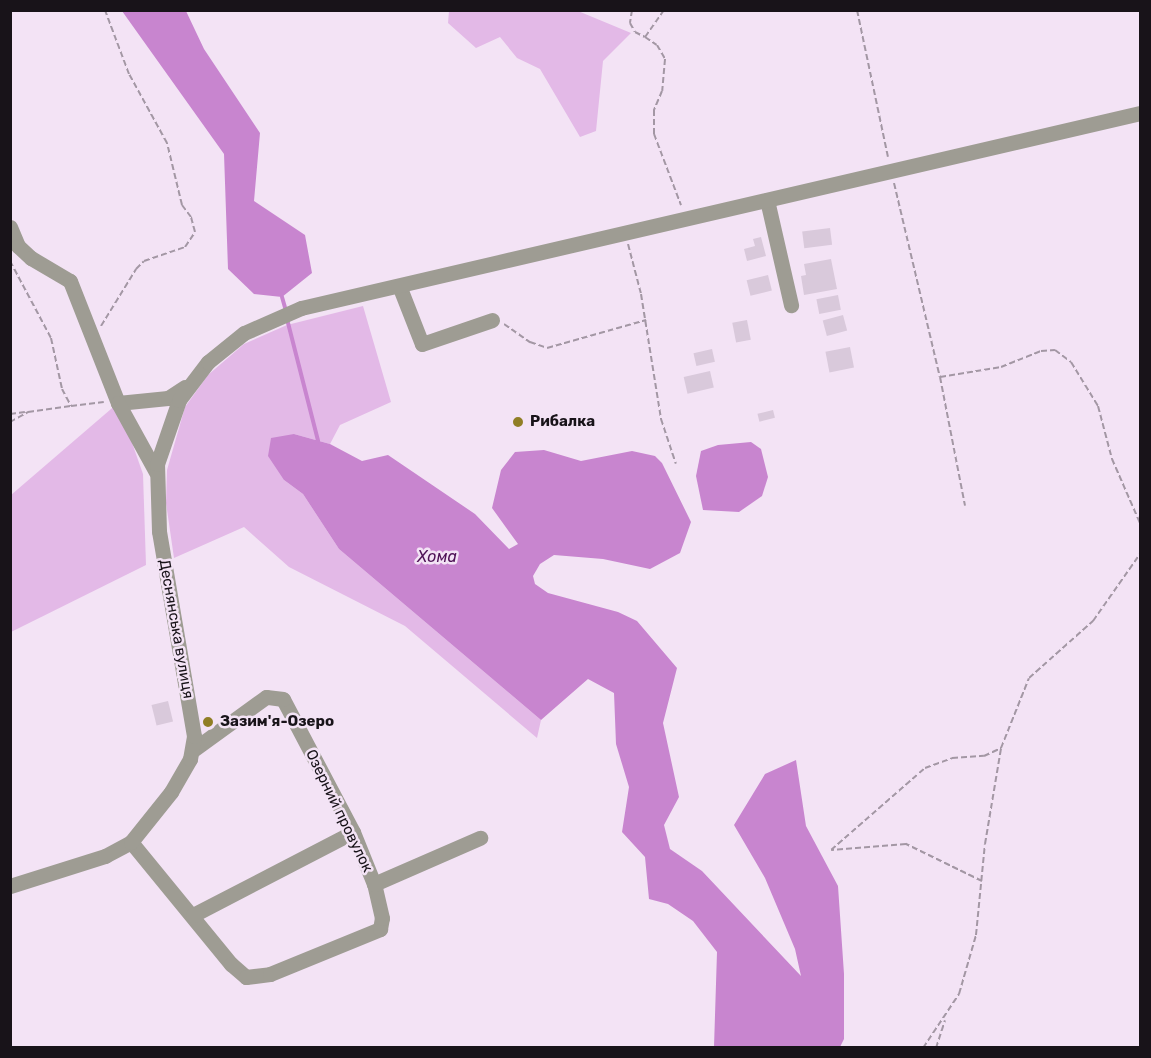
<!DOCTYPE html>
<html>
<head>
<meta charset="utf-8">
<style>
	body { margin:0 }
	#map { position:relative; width:1151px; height:1058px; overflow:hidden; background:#f3e3f5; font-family:Rubik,sans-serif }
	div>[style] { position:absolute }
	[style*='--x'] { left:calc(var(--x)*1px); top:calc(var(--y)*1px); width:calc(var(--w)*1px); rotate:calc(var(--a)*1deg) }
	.green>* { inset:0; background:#e3b9e7 }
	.water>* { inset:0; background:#c885cf }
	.stream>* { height:4px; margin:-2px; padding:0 2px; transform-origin:2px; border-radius:2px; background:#c885cf }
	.building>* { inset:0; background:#d9c9db; transform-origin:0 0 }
	.path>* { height:2px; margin-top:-1px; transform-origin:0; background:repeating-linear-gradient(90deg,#a397a4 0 6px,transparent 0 9px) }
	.minor>* { height:15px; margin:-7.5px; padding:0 7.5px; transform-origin:7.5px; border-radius:7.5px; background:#9e9c93 }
	.dots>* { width:16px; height:16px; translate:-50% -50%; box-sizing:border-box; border:3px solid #f3e3f5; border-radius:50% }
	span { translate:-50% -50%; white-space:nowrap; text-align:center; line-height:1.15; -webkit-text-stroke:5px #f3e3f5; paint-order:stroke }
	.poi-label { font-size:15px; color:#181319; font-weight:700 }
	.left { translate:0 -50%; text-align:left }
	.street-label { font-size:15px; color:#181319 }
	.water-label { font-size:16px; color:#4e1156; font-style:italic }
	.frame { position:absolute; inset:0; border:12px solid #181319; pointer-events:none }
</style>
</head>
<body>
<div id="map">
	<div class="green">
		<i style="clip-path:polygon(449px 11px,578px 11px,631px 33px,603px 61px,596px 131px,580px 137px,540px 69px,517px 58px,500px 37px,476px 48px,448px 23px)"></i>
		<i style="clip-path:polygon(363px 306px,391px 402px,340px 425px,330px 444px,294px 434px,284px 480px,303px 494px,339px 549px,541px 720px,537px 738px,405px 626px,289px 567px,244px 527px,174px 558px,166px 503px,167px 470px,185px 407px,208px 375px,244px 344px,287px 325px)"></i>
		<i style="clip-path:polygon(118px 403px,143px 474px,146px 565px,11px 632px,11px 495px)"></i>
	</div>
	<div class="water">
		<i style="clip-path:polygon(122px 11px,186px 11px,204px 49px,260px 133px,254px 201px,305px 235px,312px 273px,282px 297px,254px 294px,228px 269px,224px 154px)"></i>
		<i style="clip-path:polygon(294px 434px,330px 444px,362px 461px,388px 455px,475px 514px,509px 549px,518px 544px,492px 508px,501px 470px,515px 452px,544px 450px,581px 461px,632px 451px,655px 456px,662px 463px,691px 522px,680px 553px,650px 569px,603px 559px,554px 555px,540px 564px,533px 576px,535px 584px,548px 593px,618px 612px,637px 621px,677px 668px,663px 723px,679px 797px,664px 825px,670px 849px,702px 871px,801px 976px,795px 949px,765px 878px,734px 825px,765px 774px,796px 760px,806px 826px,838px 886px,844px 974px,844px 1039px,840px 1047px,714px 1047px,717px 952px,693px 921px,668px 904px,649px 899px,645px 857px,622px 832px,629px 787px,616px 744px,614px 693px,588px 679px,541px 720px,339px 549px,303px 494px,284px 480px,268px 456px,271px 438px)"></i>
		<i style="clip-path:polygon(751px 442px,761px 449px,768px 477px,762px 496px,739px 512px,703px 510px,696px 476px,701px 451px,718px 445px)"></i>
	</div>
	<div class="stream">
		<i style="--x:282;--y:297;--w:15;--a:74"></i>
		<i style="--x:287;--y:319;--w:126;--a:75.7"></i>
	</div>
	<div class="building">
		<i style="left:830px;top:228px;width:17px;height:28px;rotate:83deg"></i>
		<i style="clip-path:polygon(761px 237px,766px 256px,747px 261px,744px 249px,755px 246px,753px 239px)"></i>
		<i style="clip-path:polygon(831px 259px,837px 289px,804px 295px,801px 276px,806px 275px,804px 264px)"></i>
		<i style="left:768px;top:275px;width:16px;height:22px;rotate:76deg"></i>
		<i style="left:838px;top:295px;width:15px;height:22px;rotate:79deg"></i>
		<i style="left:843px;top:315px;width:16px;height:21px;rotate:75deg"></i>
		<i style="left:747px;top:320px;width:20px;height:15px;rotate:79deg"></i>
		<i style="left:850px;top:347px;width:21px;height:25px;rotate:79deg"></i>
		<i style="left:712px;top:349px;width:13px;height:19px;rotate:77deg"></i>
		<i style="left:710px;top:371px;width:17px;height:27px;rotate:77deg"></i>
		<i style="left:773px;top:410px;width:8px;height:16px;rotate:76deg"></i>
		<i style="left:168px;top:701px;width:21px;height:17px;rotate:76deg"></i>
	</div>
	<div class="path">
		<i style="--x:632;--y:10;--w:13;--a:99"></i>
		<i style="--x:630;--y:23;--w:10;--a:61"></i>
		<i style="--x:635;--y:32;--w:11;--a:27"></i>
		<i style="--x:664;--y:10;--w:33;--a:125"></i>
		<i style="--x:645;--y:37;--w:14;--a:34"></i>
		<i style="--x:657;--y:45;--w:16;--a:60"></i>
		<i style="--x:665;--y:59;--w:32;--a:95"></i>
		<i style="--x:662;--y:91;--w:21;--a:113"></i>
		<i style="--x:654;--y:110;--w:24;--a:90"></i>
		<i style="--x:654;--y:134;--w:76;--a:69.2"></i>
		<i style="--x:857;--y:10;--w:150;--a:78.1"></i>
		<i style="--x:894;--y:183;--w:199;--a:76.7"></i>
		<i style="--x:940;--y:377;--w:131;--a:79"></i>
		<i style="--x:628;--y:244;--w:52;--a:75.4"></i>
		<i style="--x:641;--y:294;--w:127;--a:80.9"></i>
		<i style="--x:661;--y:419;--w:47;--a:71.6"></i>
		<i style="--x:10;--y:261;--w:87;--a:62"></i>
		<i style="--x:51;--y:338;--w:52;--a:77.8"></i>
		<i style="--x:62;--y:389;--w:19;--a:62"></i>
		<i style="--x:71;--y:406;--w:33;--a:-7"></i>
		<i style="--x:504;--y:324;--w:32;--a:35"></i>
		<i style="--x:530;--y:342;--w:18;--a:19"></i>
		<i style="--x:547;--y:348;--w:103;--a:-15.8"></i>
		<i style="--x:101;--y:326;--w:67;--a:-58.4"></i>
		<i style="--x:136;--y:269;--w:11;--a:-45"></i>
		<i style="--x:144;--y:261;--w:43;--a:-18.9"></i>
		<i style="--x:185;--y:247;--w:18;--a:-56"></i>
		<i style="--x:195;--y:232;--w:16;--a:-105"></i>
		<i style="--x:191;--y:217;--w:15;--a:-127"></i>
		<i style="--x:182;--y:205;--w:64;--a:-103.6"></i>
		<i style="--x:167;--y:143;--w:79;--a:-118.8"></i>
		<i style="--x:129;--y:74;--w:68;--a:-110.6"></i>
		<i style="--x:940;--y:377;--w:62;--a:-9.3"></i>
		<i style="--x:1001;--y:367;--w:43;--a:-21.8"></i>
		<i style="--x:1041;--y:351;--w:14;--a:-4"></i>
		<i style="--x:1055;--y:350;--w:20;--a:37"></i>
		<i style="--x:1071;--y:362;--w:52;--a:58.5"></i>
		<i style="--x:1098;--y:406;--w:55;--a:75.2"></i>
		<i style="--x:1112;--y:459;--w:70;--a:66.4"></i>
		<i style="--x:10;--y:414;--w:15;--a:-8"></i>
		<i style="--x:10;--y:422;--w:21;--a:-29"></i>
		<i style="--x:28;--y:412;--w:43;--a:-7.9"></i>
		<i style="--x:982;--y:881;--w:85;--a:-154"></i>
		<i style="--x:906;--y:844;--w:75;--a:175.4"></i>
		<i style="--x:831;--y:850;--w:125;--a:-41.1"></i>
		<i style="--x:925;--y:768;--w:29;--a:-20"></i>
		<i style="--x:952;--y:758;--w:32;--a:-4"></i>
		<i style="--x:984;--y:756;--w:19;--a:-25"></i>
		<i style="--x:923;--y:1048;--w:65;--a:-56.3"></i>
		<i style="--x:959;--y:994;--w:61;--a:-73.9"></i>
		<i style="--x:976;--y:935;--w:91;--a:-84.4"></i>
		<i style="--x:985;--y:844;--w:97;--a:-80.5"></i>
		<i style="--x:1001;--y:748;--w:75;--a:-68.2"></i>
		<i style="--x:1029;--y:678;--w:86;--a:-41.7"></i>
		<i style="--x:1093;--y:621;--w:82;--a:-55"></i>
		<i style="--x:936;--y:1048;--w:29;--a:-72"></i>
	</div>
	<div class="minor">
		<i style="--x:767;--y:200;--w:108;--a:77.1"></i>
		<i style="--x:10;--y:227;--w:21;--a:67"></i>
		<i style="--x:18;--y:246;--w:18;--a:43"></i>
		<i style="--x:31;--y:258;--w:45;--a:30.5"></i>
		<i style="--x:70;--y:281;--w:131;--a:68.5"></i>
		<i style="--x:118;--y:403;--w:50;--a:-5.7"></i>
		<i style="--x:168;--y:398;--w:20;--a:-33"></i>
		<i style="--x:400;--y:288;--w:60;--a:68.6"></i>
		<i style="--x:422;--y:344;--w:74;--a:-18.9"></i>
		<i style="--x:118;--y:403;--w:79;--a:61.2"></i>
		<i style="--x:131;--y:842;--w:158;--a:50.7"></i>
		<i style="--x:231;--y:964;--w:20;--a:41"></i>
		<i style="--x:246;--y:977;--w:24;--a:-7"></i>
		<i style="--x:270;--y:974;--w:119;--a:-22.2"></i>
		<i style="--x:380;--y:929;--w:11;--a:-80"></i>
		<i style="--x:382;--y:918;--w:35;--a:-103"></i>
		<i style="--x:374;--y:884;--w:56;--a:-112"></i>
		<i style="--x:353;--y:832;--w:150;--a:-117.8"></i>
		<i style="--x:283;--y:699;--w:17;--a:-173"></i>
		<i style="--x:266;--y:697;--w:90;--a:144"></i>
		<i style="--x:374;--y:884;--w:116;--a:-23.5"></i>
		<i style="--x:10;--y:886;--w:100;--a:-17.5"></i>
		<i style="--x:105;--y:856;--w:30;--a:-28"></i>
		<i style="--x:131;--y:842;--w:64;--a:-51.3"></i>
		<i style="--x:171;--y:792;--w:38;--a:-60"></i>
		<i style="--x:190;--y:759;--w:23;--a:-80"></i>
		<i style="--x:194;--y:736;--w:208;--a:-99.7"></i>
		<i style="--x:159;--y:531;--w:67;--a:-91.7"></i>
		<i style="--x:157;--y:464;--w:68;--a:-71"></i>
		<i style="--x:179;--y:400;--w:48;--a:-52.7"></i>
		<i style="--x:208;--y:362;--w:46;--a:-38.9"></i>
		<i style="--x:244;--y:333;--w:62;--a:-23.7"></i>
		<i style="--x:301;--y:308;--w:861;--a:-13.08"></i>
		<i style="--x:193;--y:915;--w:180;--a:-27.4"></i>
	</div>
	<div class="dots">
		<i style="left:518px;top:422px;background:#907e25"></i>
		<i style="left:208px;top:722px;background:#907e25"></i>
	</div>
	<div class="poi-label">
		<span class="left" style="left:530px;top:422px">Рибалка</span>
		<span class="left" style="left:220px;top:722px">Зазим'я-Озеро</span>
	</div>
	<div class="street-label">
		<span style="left:176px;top:629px;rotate:80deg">Деснянська вулиця</span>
		<span style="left:339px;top:811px;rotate:64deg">Озерний провулок</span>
	</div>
	<div class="water-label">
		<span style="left:437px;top:557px">Хома</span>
	</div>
	<div class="frame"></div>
</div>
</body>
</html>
